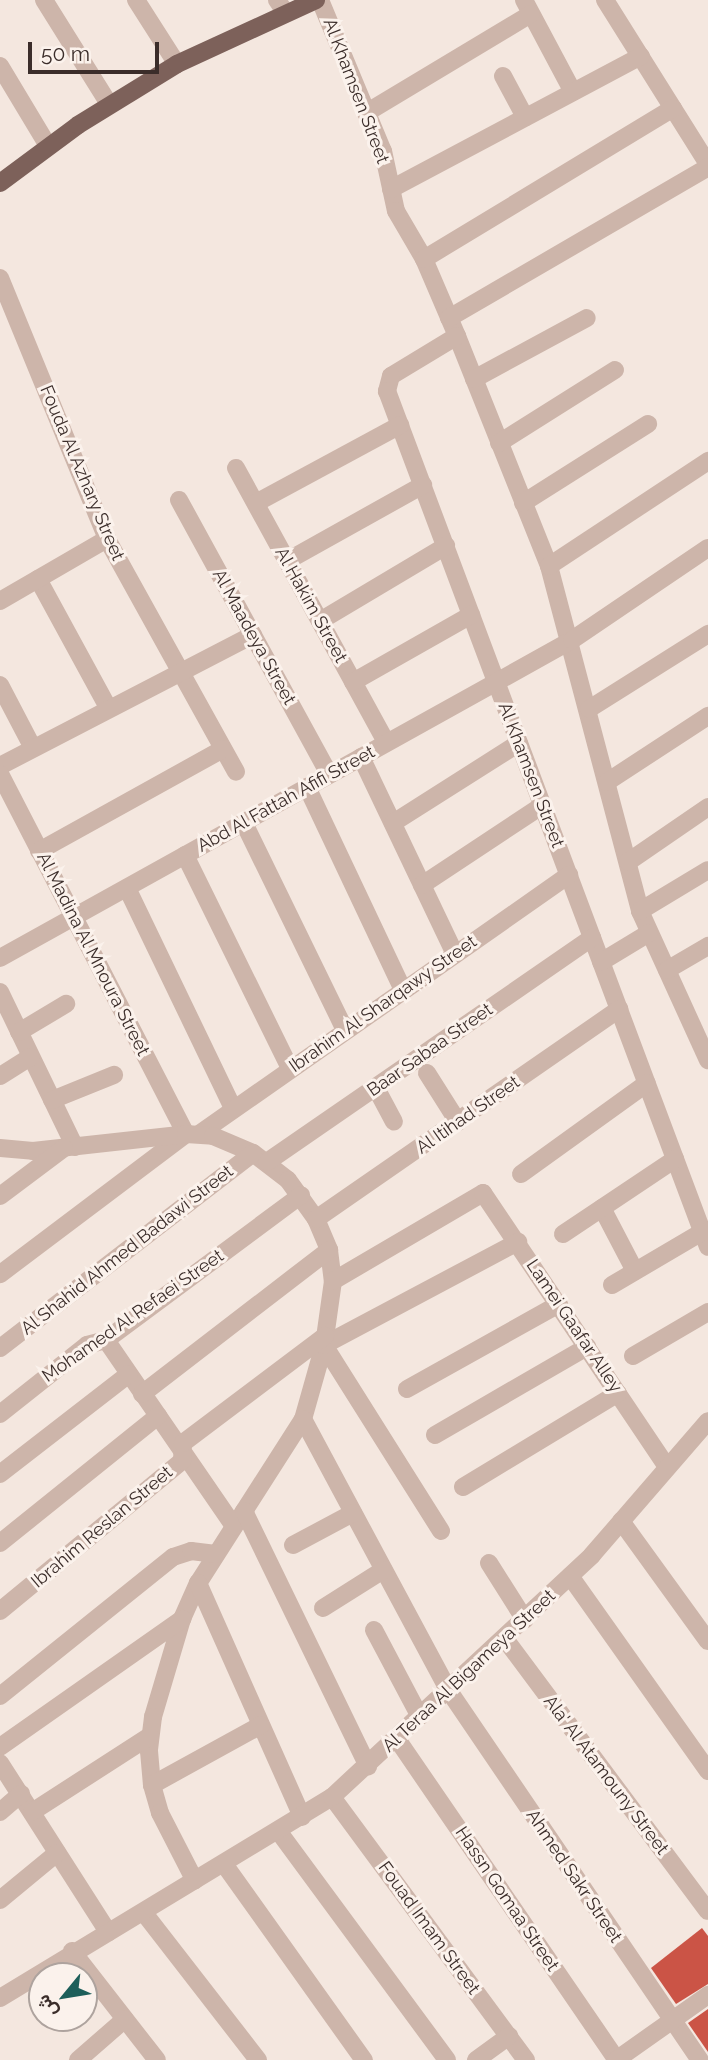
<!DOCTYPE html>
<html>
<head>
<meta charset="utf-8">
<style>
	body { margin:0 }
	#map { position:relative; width:708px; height:2060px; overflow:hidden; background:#f4e7df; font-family:Raleway,Vazirmatn,sans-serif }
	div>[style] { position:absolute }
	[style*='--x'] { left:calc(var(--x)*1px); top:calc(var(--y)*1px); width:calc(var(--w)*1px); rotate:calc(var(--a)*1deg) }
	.building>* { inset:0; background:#cb5446 }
	.minor>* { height:18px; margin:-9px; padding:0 9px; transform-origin:9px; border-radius:9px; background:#cdb5aa }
	.major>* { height:18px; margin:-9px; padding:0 9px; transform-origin:9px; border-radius:9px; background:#7d615a }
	span { translate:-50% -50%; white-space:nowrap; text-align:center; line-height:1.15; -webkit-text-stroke:6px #fbf2ec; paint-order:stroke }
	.street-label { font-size:18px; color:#3b2d2a }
	.north { position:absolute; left:28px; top:1962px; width:70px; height:70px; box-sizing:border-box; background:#fbf2ec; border:2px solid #aea39e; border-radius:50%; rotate:240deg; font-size:19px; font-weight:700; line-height:28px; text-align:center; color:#3b2d2a }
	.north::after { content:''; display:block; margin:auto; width:24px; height:32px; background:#1d5f5a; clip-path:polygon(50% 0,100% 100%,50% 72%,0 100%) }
	.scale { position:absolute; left:28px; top:42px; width:131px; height:32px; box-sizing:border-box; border:4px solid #3b2d2a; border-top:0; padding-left:9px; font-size:21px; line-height:24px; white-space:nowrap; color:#3b2d2a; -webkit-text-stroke:5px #fbf2ec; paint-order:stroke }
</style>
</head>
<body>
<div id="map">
	<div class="building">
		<i style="clip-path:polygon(702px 1928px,708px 1936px,708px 1984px,676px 2004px,651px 1968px)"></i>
		<i style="clip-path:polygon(708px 2009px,708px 2052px,688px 2023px)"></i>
	</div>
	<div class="minor">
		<i style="--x:44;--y:0;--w:123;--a:58"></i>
		<i style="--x:136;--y:0;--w:76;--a:57.4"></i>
		<i style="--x:277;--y:0;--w:14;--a:56"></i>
		<i style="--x:320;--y:0;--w:164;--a:67.4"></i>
		<i style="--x:383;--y:151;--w:61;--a:77.8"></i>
		<i style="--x:396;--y:211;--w:56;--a:59.7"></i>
		<i style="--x:424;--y:259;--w:84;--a:66.8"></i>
		<i style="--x:457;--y:336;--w:248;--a:68.2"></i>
		<i style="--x:549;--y:566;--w:357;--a:75.2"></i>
		<i style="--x:640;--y:911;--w:164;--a:65.5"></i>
		<i style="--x:524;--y:0;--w:104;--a:62"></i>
		<i style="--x:605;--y:0;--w:194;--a:57.9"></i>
		<i style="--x:0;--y:66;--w:93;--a:59"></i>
		<i style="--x:503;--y:76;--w:47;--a:61.8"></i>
		<i style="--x:366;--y:113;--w:192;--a:-31"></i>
		<i style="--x:391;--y:189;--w:283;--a:-28"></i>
		<i style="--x:424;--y:259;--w:291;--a:-31.2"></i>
		<i style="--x:0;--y:278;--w:282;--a:67.7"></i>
		<i style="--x:107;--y:539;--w:266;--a:61"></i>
		<i style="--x:449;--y:318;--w:300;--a:-30.2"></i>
		<i style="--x:457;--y:336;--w:77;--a:148.8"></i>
		<i style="--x:391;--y:376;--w:16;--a:105"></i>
		<i style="--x:387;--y:391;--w:914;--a:69.44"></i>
		<i style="--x:474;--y:379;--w:128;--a:-28.4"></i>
		<i style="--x:499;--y:443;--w:137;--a:-32.2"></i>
		<i style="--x:236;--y:468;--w:312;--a:61.3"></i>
		<i style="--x:179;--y:500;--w:312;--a:61.3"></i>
		<i style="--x:256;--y:503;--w:164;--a:-28.4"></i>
		<i style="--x:523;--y:503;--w:148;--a:-32.3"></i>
		<i style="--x:287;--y:561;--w:156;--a:-29.2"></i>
		<i style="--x:549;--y:566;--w:191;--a:-33.4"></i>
		<i style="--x:38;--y:579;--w:148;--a:61.4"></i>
		<i style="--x:0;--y:601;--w:124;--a:-30.1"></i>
		<i style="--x:320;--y:621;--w:147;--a:-30.8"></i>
		<i style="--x:353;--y:682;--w:136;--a:-29.6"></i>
		<i style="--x:0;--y:685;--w:71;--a:62.4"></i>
		<i style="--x:589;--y:709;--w:141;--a:-32.2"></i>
		<i style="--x:361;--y:757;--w:218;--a:64.5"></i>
		<i style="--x:0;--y:766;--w:285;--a:-27.4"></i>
		<i style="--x:0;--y:774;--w:405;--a:62.7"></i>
		<i style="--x:186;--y:1134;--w:233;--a:143"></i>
		<i style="--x:607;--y:782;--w:121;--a:-33.2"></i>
		<i style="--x:307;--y:787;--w:225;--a:64.7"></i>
		<i style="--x:244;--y:823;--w:230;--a:64"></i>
		<i style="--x:393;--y:823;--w:149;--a:-32.4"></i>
		<i style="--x:39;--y:851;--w:210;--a:-29"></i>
		<i style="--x:185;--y:855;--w:237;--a:63.8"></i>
		<i style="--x:628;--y:862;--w:97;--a:-34.5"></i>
		<i style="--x:422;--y:885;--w:145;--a:-33.5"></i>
		<i style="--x:127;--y:888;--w:244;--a:64.3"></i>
		<i style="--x:640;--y:911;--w:79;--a:-31.1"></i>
		<i style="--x:0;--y:958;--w:654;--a:-29.07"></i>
		<i style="--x:572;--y:640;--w:164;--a:-34.1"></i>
		<i style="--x:601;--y:962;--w:56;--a:-31.1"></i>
		<i style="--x:667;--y:970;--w:48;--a:-30.3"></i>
		<i style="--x:0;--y:992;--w:172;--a:64.2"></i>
		<i style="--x:19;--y:1032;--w:55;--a:-30.8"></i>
		<i style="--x:427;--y:1073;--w:58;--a:57.7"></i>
		<i style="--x:0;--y:1076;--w:36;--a:-32"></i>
		<i style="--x:376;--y:1088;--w:38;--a:62"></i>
		<i style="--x:52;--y:1100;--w:67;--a:-22"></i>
		<i style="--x:199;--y:1134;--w:452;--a:-35"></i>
		<i style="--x:0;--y:1148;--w:33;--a:5"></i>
		<i style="--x:33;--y:1151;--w:154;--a:-6.3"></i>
		<i style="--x:186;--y:1134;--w:27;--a:4"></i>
		<i style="--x:213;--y:1136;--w:43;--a:23"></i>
		<i style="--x:253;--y:1153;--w:44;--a:37.6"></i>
		<i style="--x:288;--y:1180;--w:48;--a:54.3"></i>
		<i style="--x:316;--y:1219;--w:34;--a:67"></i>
		<i style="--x:329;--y:1250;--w:31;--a:83"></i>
		<i style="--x:333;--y:1281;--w:65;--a:98"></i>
		<i style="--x:324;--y:1345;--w:77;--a:105.8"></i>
		<i style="--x:303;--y:1419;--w:195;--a:122.6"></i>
		<i style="--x:198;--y:1583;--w:39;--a:114"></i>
		<i style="--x:182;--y:1619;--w:102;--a:106.5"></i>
		<i style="--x:153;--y:1717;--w:34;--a:97"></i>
		<i style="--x:149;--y:1751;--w:34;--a:85"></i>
		<i style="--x:152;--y:1785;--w:29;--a:74"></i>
		<i style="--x:160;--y:1813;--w:76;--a:62.8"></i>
		<i style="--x:267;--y:1162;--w:395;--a:-34.6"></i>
		<i style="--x:521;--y:1174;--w:155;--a:-35.8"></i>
		<i style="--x:0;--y:1196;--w:80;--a:-36.9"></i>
		<i style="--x:602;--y:1208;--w:71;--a:62.4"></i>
		<i style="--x:316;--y:1219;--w:369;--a:-34.7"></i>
		<i style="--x:563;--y:1234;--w:135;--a:-33.8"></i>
		<i style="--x:333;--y:1281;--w:174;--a:-30.4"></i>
		<i style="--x:483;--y:1193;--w:330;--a:56.1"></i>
		<i style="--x:612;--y:1285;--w:104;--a:-30.5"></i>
		<i style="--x:106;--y:1340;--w:226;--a:55.5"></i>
		<i style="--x:0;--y:1348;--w:319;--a:-37.6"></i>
		<i style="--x:633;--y:1356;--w:87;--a:-30.4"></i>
		<i style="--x:407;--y:1389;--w:174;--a:-29.2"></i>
		<i style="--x:142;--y:1394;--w:236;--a:-37.6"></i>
		<i style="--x:0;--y:1414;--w:111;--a:-38.4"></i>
		<i style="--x:87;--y:1345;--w:20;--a:-15"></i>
		<i style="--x:106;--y:1340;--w:243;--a:-36.6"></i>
		<i style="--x:303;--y:1419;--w:309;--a:61.8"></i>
		<i style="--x:449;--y:1691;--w:446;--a:55.8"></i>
		<i style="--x:435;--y:1435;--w:176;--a:-30.1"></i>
		<i style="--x:0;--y:1474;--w:163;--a:-37.8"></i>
		<i style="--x:463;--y:1487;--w:181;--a:-31.2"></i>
		<i style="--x:244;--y:1511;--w:284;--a:64.1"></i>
		<i style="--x:621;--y:1521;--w:148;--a:54.1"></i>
		<i style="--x:441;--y:1531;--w:220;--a:-122.2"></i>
		<i style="--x:324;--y:1345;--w:220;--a:-28"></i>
		<i style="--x:0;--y:1543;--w:203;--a:-38.8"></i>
		<i style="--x:293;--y:1545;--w:68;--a:-28.1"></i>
		<i style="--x:489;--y:1563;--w:67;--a:57.7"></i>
		<i style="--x:570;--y:1576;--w:239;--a:54.7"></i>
		<i style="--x:198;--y:1583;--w:256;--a:66"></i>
		<i style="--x:323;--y:1608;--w:71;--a:-32.3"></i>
		<i style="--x:0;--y:1611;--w:236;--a:-39.5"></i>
		<i style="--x:182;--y:1461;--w:18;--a:-87"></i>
		<i style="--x:183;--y:1443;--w:178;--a:-37"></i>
		<i style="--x:374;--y:1630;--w:98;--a:62.1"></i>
		<i style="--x:505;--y:1639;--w:339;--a:53.3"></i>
		<i style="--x:0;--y:1696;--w:222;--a:-38.8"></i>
		<i style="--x:173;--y:1557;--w:19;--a:-18"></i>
		<i style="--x:191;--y:1551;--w:25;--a:7"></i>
		<i style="--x:397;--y:1739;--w:389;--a:55.6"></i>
		<i style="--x:0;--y:1747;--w:223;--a:-35.1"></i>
		<i style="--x:0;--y:1763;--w:201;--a:57.4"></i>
		<i style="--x:152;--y:1785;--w:124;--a:-28.8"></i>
		<i style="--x:332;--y:1797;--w:327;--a:53.6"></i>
		<i style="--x:0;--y:1812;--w:28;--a:-41"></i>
		<i style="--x:32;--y:1812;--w:140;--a:-32.8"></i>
		<i style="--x:279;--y:1832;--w:283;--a:53.6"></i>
		<i style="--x:224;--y:1864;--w:241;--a:54.5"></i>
		<i style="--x:0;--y:1900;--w:74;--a:-39.5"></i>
		<i style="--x:144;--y:1913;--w:186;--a:52.2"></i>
		<i style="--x:72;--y:1951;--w:138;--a:52.1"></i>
		<i style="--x:0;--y:1998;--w:388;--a:-31.2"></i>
		<i style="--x:332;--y:1797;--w:355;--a:-42.9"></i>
		<i style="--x:592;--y:1555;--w:177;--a:-49.1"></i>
		<i style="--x:78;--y:2060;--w:62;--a:-41.1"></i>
		<i style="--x:476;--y:2060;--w:41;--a:-36"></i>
		<i style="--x:616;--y:2060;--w:113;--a:-35.2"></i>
	</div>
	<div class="major">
		<i style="--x:0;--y:183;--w:97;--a:-36.6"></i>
		<i style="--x:78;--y:125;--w:116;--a:-31.6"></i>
		<i style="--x:177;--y:64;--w:153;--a:-24.7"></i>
	</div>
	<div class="street-label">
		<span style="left:356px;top:91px;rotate:69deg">Al Khamsen Street</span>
		<span style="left:82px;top:473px;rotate:67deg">Fouda Al Azhary Street</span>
		<span style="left:311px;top:605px;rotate:61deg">Al Hakim Street</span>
		<span style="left:254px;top:637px;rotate:61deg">Al Maadeya Street</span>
		<span style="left:531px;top:775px;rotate:69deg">Al Khamsen Street</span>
		<span style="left:286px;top:799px;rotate:-29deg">Abd Al Fattah Afifi Street</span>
		<span style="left:93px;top:954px;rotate:63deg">Al Madina Al Mnoura Street</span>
		<span style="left:383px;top:1004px;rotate:-35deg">Ibrahim Al Sharqawy Street</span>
		<span style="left:430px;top:1050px;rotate:-35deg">Baar Sabaa Street</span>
		<span style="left:468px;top:1115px;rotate:-35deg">Al Itihad Street</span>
		<span style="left:127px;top:1250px;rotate:-38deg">Al Shahid Ahmed Badawi Street</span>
		<span style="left:133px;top:1316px;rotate:-35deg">Mohamed Al Refaei Street</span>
		<span style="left:574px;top:1326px;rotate:56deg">Lamei Gaafar Alley</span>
		<span style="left:102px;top:1527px;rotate:-40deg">Ibrahim Reslan Street</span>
		<span style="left:469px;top:1671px;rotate:-43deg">Al Teraa Al Bigameya Street</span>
		<span style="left:606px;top:1775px;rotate:53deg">Ala' Al Atamouny Street</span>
		<span style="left:574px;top:1876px;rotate:56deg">Ahmed Sakr Street</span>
		<span style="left:507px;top:1899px;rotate:56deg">Hassn Gomaa Street</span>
		<span style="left:429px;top:1928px;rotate:54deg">Fouad Imam Street</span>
	</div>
	<div class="north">ش</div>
	<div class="scale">50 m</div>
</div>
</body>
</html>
